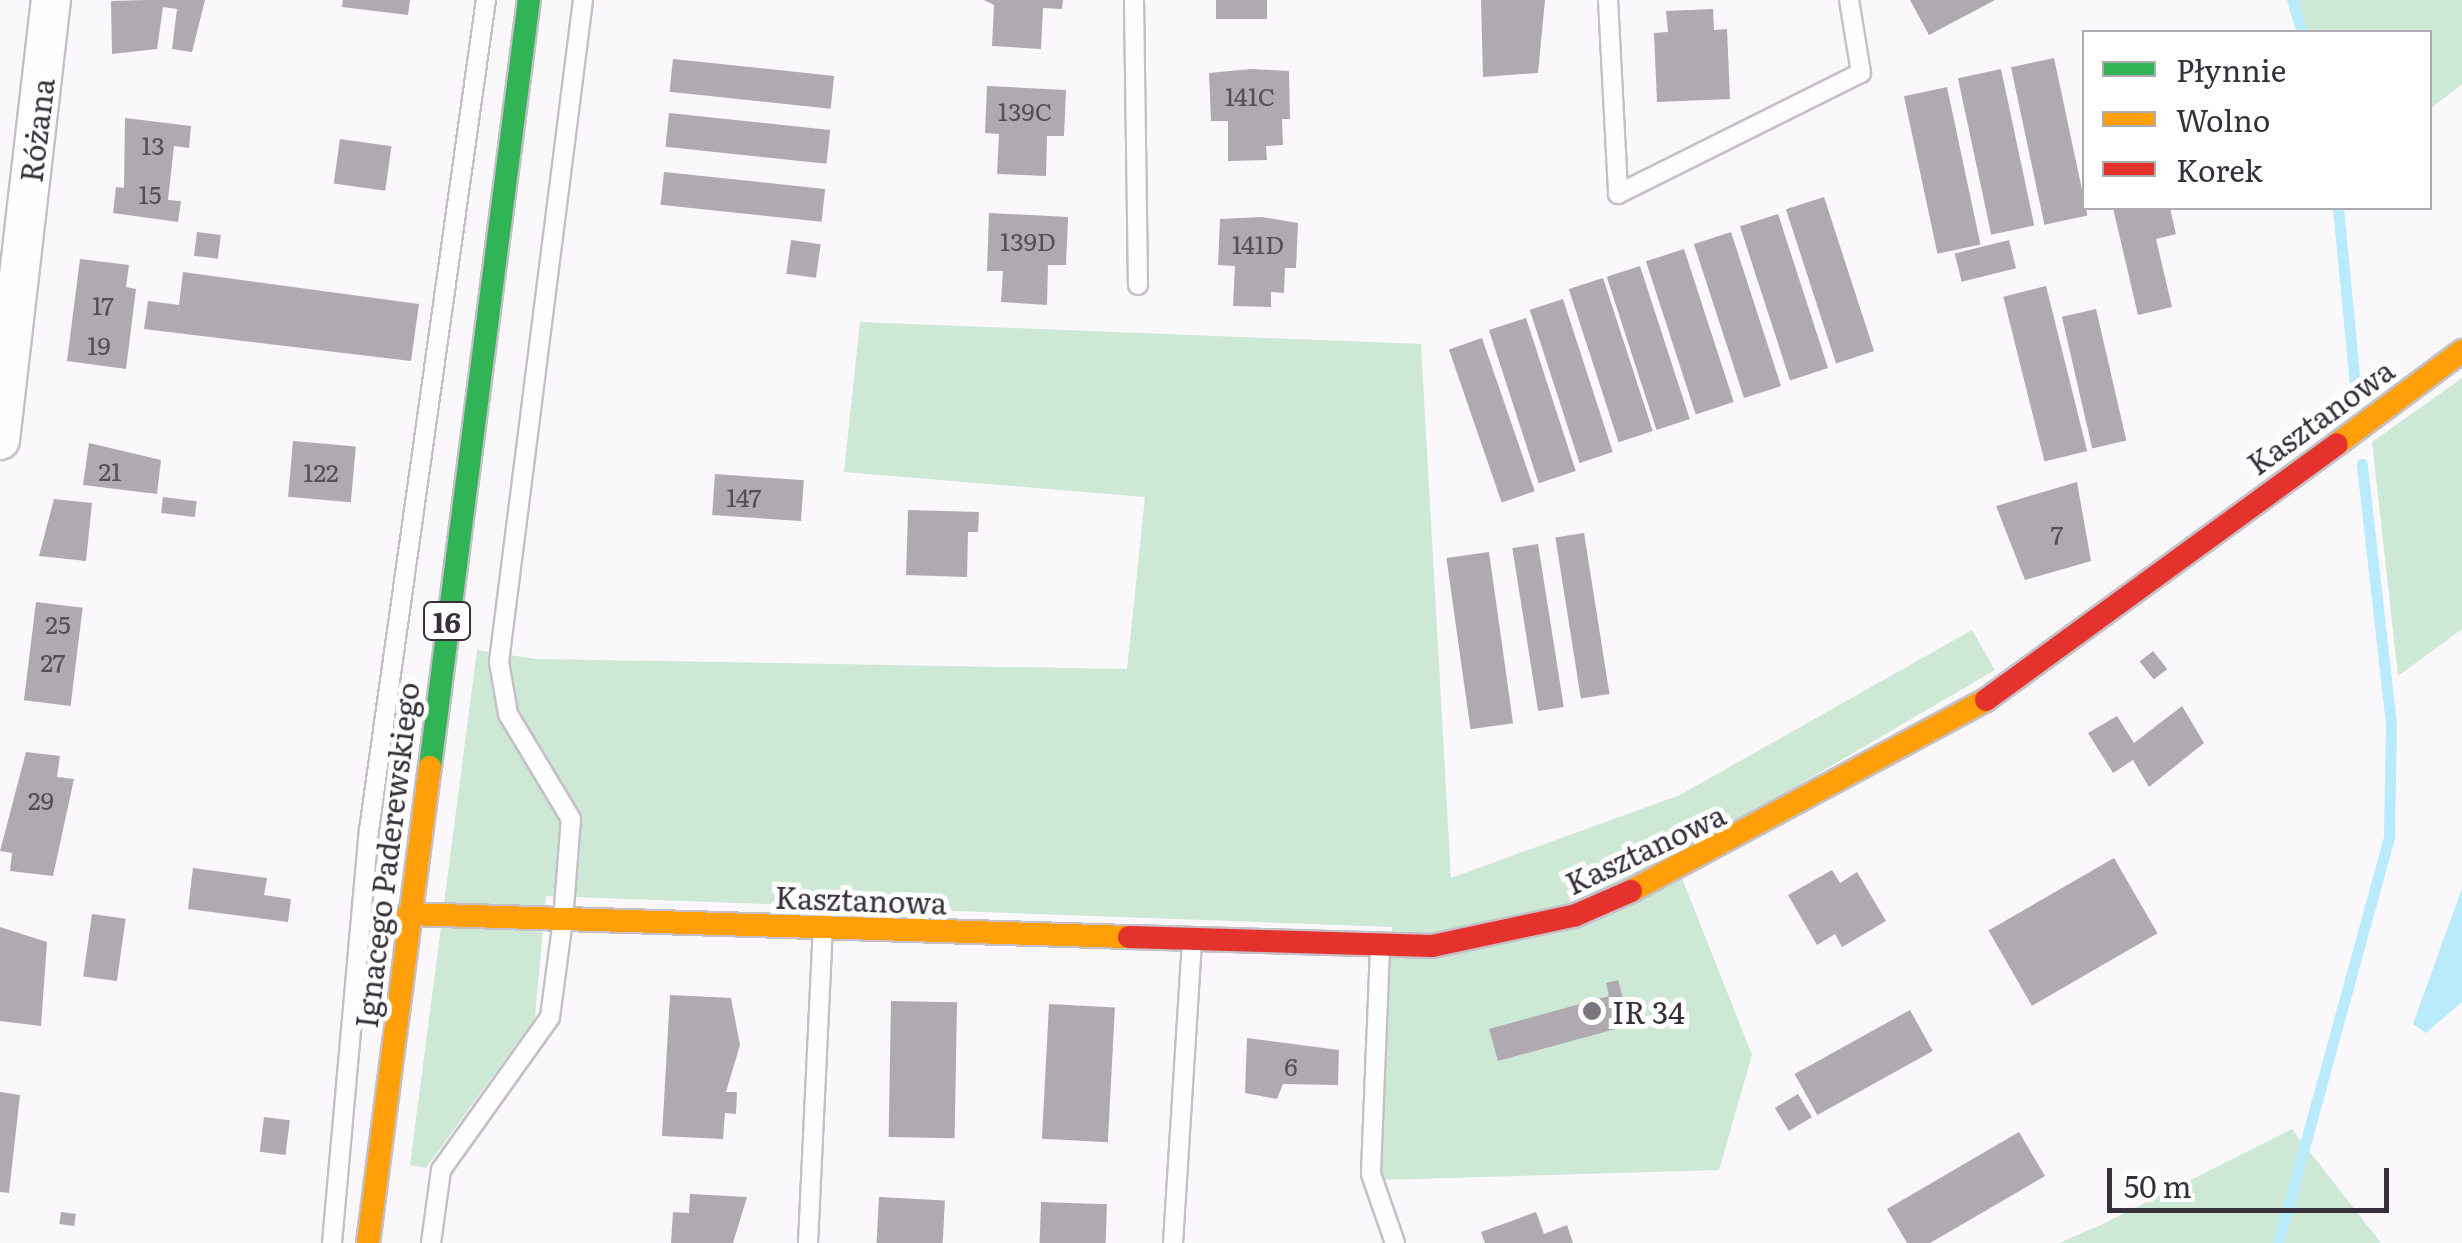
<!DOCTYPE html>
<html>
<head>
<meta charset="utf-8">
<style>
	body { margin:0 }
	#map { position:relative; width:2462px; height:1243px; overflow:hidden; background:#faf8fb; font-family:Literata,serif }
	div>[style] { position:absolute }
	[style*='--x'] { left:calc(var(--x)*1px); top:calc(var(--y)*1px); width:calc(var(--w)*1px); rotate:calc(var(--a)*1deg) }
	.green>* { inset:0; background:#cee8d6 }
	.water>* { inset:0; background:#baebfd }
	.stream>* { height:11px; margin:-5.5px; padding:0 5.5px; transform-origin:5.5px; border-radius:5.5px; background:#baebfd }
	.building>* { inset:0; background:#aeaab0; transform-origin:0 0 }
	.roads { filter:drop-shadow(2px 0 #c4c0c6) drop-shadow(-2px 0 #c4c0c6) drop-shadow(0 2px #c4c0c6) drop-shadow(0 -2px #c4c0c6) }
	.lane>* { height:18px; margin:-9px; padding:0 9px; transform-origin:9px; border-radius:9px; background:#fefefe }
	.street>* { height:38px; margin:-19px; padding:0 19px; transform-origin:19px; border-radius:19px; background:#fefefe }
	.fast>* { height:22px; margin:-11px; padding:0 11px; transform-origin:11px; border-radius:11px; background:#30b455 }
	.slow>* { height:22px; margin:-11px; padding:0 11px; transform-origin:11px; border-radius:11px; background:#ff9f0a }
	.jam>* { height:22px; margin:-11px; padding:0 11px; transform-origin:11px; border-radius:11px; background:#e5322d }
	.dots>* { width:28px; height:28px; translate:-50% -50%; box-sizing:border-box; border:5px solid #fff; border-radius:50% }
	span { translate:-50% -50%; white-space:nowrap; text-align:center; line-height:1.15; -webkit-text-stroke:10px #fff; paint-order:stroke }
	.number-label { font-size:25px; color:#554e58 }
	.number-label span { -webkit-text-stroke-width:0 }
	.shield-label span { padding:2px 8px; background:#fff; border:2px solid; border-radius:8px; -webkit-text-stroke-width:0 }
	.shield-label { font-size:28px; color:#37303b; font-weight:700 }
	.street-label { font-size:30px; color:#37303b }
	.poi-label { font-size:30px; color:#37303b }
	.left { translate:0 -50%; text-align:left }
	.legend { position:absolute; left:2082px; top:30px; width:350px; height:180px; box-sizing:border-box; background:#fff; border:2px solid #afacb1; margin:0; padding:12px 18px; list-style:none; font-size:30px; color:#37303b }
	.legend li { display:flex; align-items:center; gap:20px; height:50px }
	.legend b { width:50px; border:2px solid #afacb1 }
	.scale { position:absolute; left:2107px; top:1168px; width:282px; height:45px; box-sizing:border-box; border:5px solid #37303b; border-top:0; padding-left:12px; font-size:30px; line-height:35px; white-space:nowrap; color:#37303b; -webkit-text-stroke:8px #fff; paint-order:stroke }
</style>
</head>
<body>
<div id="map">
	<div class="green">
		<i style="clip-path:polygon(2298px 0,2462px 0,2462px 84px,2430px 109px,2430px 32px,2307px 32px)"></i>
		<i style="clip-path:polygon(860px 322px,1421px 344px,1451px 878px,1680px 795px,1972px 630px,1995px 670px,1674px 858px,1752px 1055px,1719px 1170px,1381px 1180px,1392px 927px,546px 896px,535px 1018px,426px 1168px,410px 1165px,477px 650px,536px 659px,1127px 669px,1145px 497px,844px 472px)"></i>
		<i style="clip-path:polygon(2462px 378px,2462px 629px,2398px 676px,2372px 442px)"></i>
		<i style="clip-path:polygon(2292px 1129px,2381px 1243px,2059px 1243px,2103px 1224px)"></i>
	</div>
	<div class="water">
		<i style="clip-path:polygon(2462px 888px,2462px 1002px,2426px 1033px,2413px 1024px)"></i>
	</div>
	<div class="stream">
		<i style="--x:2292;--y:0;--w:34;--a:73"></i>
		<i style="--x:2338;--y:208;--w:188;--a:84.5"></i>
		<i style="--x:2278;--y:1243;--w:422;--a:-74.7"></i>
		<i style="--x:2389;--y:836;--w:112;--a:-89"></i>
		<i style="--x:2391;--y:724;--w:262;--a:-96.4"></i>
	</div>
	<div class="building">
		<i style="clip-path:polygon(146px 0,205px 0,192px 52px,172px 49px,177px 9px,163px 7px,157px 49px,112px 54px,111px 1px)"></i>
		<i style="clip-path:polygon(343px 0,410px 0,408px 15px,342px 7px)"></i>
		<i style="clip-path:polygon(984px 0,1063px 0,1062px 9px,1043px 8px,1041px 49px,992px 46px,994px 5px)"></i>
		<i style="left:1216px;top:0;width:51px;height:19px"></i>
		<i style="clip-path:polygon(1481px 0,1545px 0,1538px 73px,1483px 77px)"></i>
		<i style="clip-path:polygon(1910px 0,1995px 0,1929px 35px)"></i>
		<i style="clip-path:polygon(1713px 9px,1714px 30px,1727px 29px,1730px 99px,1657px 102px,1654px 33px,1668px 32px,1666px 11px)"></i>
		<i style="left:2054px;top:58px;width:161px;height:44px;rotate:78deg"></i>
		<i style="left:673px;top:59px;width:162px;height:33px;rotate:6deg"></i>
		<i style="clip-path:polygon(1251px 69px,1289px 71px,1290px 119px,1282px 119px,1283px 145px,1266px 146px,1267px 160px,1228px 161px,1228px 121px,1211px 121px,1209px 73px)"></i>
		<i style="left:2001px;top:69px;width:160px;height:44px;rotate:78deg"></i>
		<i style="clip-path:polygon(987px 86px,1066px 90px,1064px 136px,1047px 136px,1046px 176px,997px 174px,999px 134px,985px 133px)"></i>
		<i style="left:1947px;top:87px;width:161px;height:44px;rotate:78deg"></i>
		<i style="left:669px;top:113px;width:162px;height:34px;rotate:6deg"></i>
		<i style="clip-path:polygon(125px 118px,191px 126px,189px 148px,174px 146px,168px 200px,181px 201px,178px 222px,113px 213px,116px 187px,124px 188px)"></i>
		<i style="left:340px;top:139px;width:52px;height:45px;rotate:8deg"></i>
		<i style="left:664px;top:172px;width:162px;height:33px;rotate:6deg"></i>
		<i style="left:1824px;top:197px;width:162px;height:40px;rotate:72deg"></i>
		<i style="clip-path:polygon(2113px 208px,2170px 208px,2176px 234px,2156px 239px,2172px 307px,2138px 315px)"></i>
		<i style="clip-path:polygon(989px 213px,1068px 217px,1066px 265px,1048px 265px,1047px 305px,1001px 302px,1003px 271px,987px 271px)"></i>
		<i style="left:1778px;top:214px;width:162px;height:40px;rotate:72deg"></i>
		<i style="clip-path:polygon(1262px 217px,1298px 223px,1296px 268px,1285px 268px,1284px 293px,1271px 292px,1271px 307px,1233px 306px,1235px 266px,1218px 265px,1220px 219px)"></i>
		<i style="left:197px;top:232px;width:24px;height:24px;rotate:7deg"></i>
		<i style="left:1731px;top:232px;width:162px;height:39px;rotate:72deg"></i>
		<i style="left:791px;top:240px;width:30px;height:34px;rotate:8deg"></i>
		<i style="left:2009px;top:240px;width:29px;height:56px;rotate:76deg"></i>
		<i style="left:1684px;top:249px;width:161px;height:40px;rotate:72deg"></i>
		<i style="clip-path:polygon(80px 259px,129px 265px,126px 287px,136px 289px,126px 369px,67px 361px)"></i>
		<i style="left:1640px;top:266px;width:161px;height:35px;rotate:72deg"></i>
		<i style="clip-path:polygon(183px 272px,419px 304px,411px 361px,144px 329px,148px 301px,179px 305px)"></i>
		<i style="left:1603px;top:278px;width:161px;height:36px;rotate:72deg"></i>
		<i style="left:2046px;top:286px;width:170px;height:44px;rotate:76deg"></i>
		<i style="left:1563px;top:299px;width:161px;height:35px;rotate:72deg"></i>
		<i style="left:2096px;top:309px;width:135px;height:35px;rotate:77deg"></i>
		<i style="left:1526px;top:318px;width:161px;height:39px;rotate:72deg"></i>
		<i style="left:1482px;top:338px;width:162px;height:35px;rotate:71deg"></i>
		<i style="left:293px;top:441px;width:63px;height:56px;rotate:5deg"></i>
		<i style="clip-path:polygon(89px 443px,161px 460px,157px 494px,83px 485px)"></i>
		<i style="left:715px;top:474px;width:89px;height:41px;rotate:4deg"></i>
		<i style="clip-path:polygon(2077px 482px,2091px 561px,2025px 580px,1996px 506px)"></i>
		<i style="left:163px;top:497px;width:34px;height:16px;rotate:7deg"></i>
		<i style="clip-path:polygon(54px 499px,92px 503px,86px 561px,39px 556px)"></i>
		<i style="clip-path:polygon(908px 510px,979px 512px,978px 532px,968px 532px,967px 577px,906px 575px)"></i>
		<i style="left:1584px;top:533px;width:163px;height:29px;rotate:81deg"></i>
		<i style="left:1538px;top:544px;width:165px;height:26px;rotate:81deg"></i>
		<i style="left:1489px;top:552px;width:173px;height:43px;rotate:82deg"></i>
		<i style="left:36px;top:602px;width:47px;height:99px;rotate:7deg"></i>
		<i style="left:2153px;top:651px;width:23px;height:17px;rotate:52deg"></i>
		<i style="clip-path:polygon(2182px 706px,2204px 743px,2149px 787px,2133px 760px,2113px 773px,2088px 733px,2117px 716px,2134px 743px)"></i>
		<i style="clip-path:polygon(26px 752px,60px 756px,57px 777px,74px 779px,53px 876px,10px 871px,12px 853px,0 851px)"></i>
		<i style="left:2114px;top:858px;width:87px;height:145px;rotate:60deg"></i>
		<i style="clip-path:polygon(193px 868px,267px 878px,264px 895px,291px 899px,288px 922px,188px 909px)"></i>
		<i style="clip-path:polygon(1832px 870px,1840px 883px,1857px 872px,1886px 921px,1842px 947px,1835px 934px,1817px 945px,1788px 895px)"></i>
		<i style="left:92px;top:914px;width:34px;height:63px;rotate:8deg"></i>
		<i style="clip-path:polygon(0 927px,47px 942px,41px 1026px,0 1021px)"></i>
		<i style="clip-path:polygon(1618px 980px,1630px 1025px,1498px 1061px,1489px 1029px,1609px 996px,1606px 983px)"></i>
		<i style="clip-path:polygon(670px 995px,731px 998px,740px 1045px,726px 1092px,737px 1092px,736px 1114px,725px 1113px,723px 1139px,662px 1136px)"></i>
		<i style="left:891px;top:1001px;width:66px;height:136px;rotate:1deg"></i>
		<i style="left:1049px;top:1004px;width:66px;height:135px;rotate:3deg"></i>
		<i style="left:1910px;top:1010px;width:47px;height:132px;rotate:61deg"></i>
		<i style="clip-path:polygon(1247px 1038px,1339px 1050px,1338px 1085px,1283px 1084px,1277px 1099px,1245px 1093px)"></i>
		<i style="clip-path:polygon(0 1092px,20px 1095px,9px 1193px,0 1192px)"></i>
		<i style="left:1798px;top:1094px;width:27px;height:27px;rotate:59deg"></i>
		<i style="left:264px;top:1117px;width:26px;height:35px;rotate:7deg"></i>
		<i style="clip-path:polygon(2019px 1132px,2045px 1176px,1930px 1243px,1907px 1243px,1887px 1209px)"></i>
		<i style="clip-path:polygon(690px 1194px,747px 1197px,733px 1243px,671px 1243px,673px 1212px,689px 1213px)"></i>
		<i style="left:879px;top:1197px;width:66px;height:46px;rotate:3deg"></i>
		<i style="left:1041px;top:1202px;width:66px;height:41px;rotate:2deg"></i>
		<i style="left:61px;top:1212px;width:15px;height:12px;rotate:8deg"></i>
		<i style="clip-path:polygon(1536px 1212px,1544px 1234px,1567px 1225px,1573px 1243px,1485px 1243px,1481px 1232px)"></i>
	</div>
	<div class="roads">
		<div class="lane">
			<i style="--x:1134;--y:0;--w:285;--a:89.2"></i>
			<i style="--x:1608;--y:0;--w:194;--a:87"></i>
			<i style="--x:1618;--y:194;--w:271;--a:-26.5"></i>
			<i style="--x:1861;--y:73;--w:74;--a:-99.3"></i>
			<i style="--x:1380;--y:948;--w:226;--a:92.3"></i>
			<i style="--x:1371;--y:1174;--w:73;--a:70.8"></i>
			<i style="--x:332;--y:1243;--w:415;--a:-84.9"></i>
			<i style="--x:369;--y:830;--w:838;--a:-81.98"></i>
			<i style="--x:431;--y:1243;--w:74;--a:-82.2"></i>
			<i style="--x:441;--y:1170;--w:188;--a:-54.5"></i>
			<i style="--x:550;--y:1017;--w:98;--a:-82.4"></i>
			<i style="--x:563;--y:920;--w:101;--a:-85.5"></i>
			<i style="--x:571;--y:819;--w:122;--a:-121"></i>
			<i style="--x:508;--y:714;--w:53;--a:-99.8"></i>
			<i style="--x:499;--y:662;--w:667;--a:-82.77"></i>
			<i style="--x:808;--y:1243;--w:314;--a:-87.3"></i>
			<i style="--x:1173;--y:1243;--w:300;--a:-86.4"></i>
		</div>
		<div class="street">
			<i style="--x:0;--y:440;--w:443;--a:-83.4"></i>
		</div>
		<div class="fast">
			<i style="--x:430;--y:767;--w:773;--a:-82.65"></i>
		</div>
		<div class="slow">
			<i style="--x:2337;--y:444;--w:156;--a:-36.6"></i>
			<i style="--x:1631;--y:891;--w:403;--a:-28.3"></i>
			<i style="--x:408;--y:914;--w:721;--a:1.83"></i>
			<i style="--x:368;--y:1243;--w:480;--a:-82.6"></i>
		</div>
		<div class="jam">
			<i style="--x:1986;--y:700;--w:434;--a:-36.1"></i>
			<i style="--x:1129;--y:937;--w:303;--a:1.7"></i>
			<i style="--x:1432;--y:946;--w:147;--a:-12.1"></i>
			<i style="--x:1576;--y:915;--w:60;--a:-23.6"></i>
		</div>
	</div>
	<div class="dots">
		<i style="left:1592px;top:1011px;background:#7b767e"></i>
	</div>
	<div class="number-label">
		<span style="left:1250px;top:96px">141C</span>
		<span style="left:1025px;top:111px">139C</span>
		<span style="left:153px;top:145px">13</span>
		<span style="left:150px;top:194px">15</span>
		<span style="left:1028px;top:241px">139D</span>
		<span style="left:1258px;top:244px">141D</span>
		<span style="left:103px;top:305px">17</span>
		<span style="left:99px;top:345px">19</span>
		<span style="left:110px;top:471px">21</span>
		<span style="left:321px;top:472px">122</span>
		<span style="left:744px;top:497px">147</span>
		<span style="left:2057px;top:534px">7</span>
		<span style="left:58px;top:624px">25</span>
		<span style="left:53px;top:662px">27</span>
		<span style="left:41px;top:800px">29</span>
		<span style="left:1291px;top:1066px">6</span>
	</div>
	<div class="shield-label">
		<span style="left:447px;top:621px">16</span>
	</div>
	<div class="street-label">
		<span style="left:36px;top:130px;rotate:-83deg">Różana</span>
		<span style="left:2320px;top:416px;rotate:-36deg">Kasztanowa</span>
		<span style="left:1645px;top:848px;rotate:-25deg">Kasztanowa</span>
		<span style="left:386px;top:855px;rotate:-83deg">Ignacego Paderewskiego</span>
		<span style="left:861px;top:899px;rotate:2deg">Kasztanowa</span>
	</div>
	<div class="poi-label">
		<span class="left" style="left:1612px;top:1011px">IR 34</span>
	</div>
	<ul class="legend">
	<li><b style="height:12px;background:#30b455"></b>Płynnie</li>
	<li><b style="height:12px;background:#ff9f0a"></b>Wolno</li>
	<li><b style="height:12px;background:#e5322d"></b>Korek</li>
	</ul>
	<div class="scale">50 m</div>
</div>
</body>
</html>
